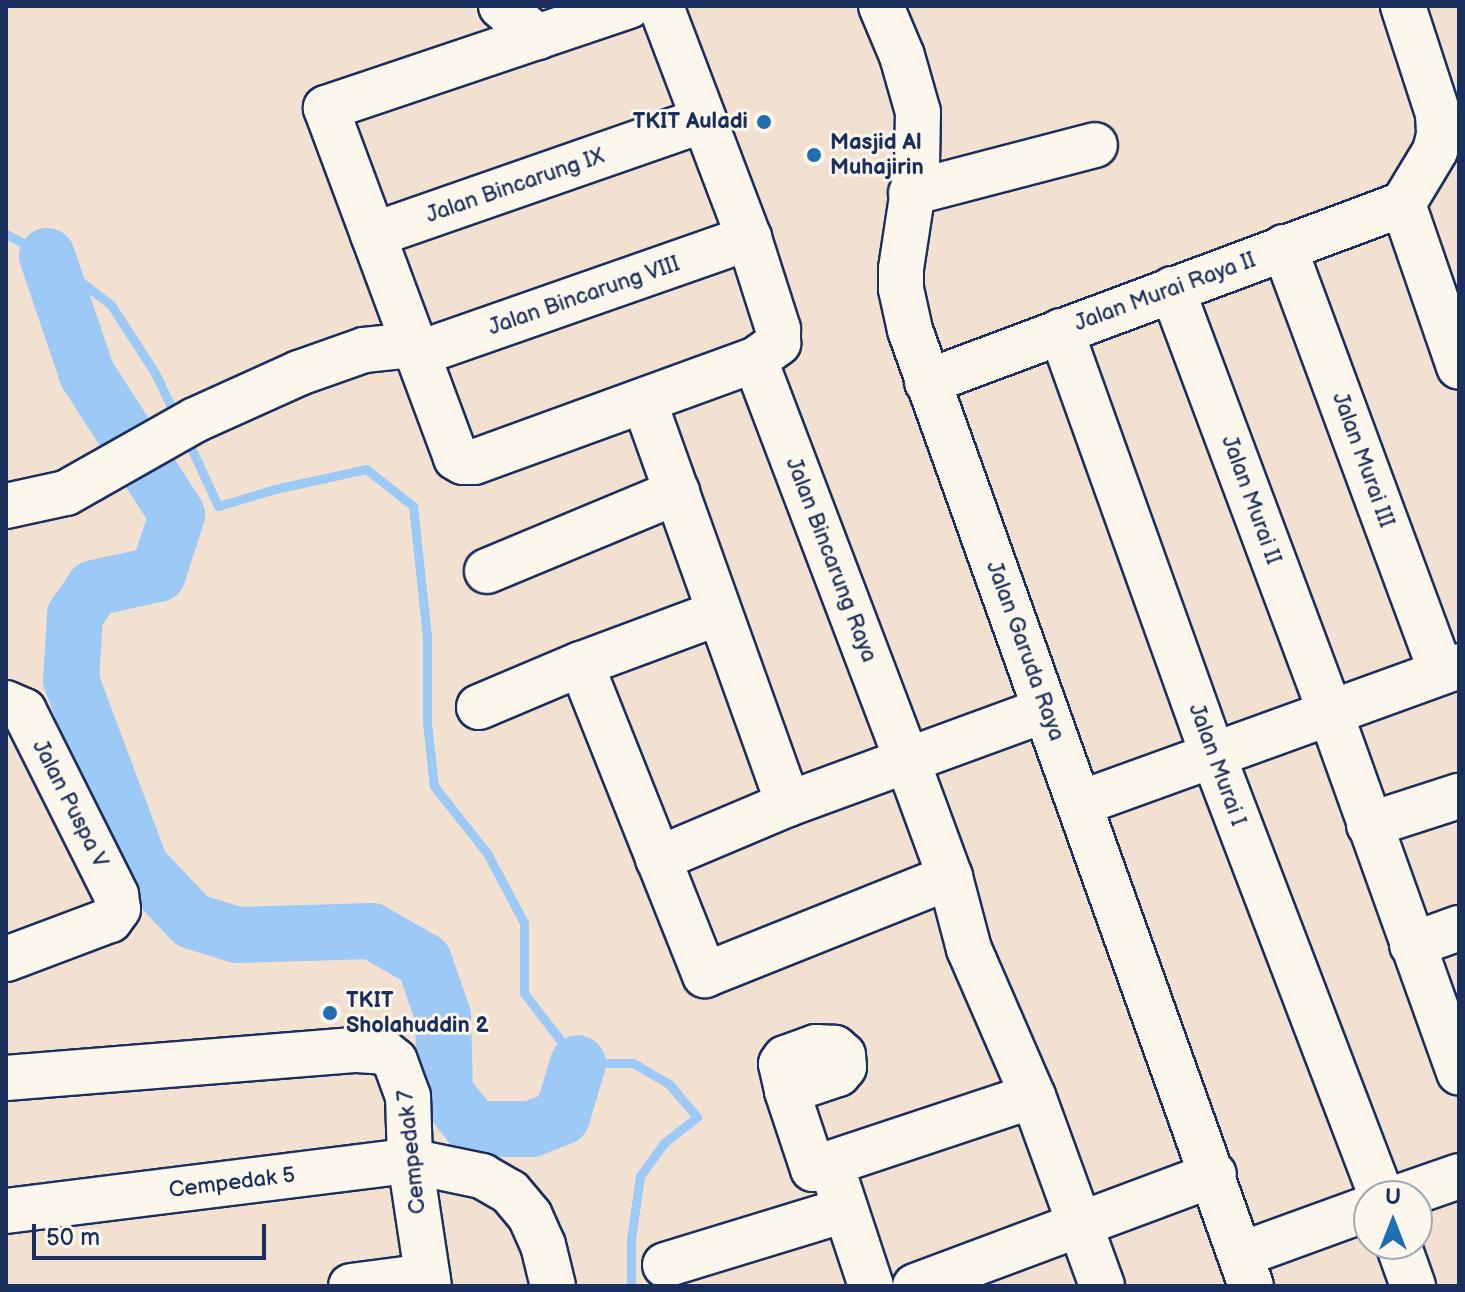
<!DOCTYPE html>
<html>
<head>
<meta charset="utf-8">
<style>
	body { margin:0 }
	#map { position:relative; width:1465px; height:1292px; overflow:hidden; background:#f2e0d0; font-family:"Balsamiq Sans",sans-serif }
	div>[style] { position:absolute }
	[style*='--x'] { left:calc(var(--x)*1px); top:calc(var(--y)*1px); width:calc(var(--w)*1px); rotate:calc(var(--a)*1deg) }
	.stream>* { height:9px; margin:-4.5px; padding:0 4.5px; transform-origin:4.5px; border-radius:4.5px; background:#9cc9f6 }
	.river>* { height:56px; margin:-28px; padding:0 28px; transform-origin:28px; border-radius:28px; background:#9cc9f6 }
	.roads { filter:drop-shadow(2px 0 #1b2f5e) drop-shadow(-2px 0 #1b2f5e) drop-shadow(0 2px #1b2f5e) drop-shadow(0 -2px #1b2f5e) }
	.minor>* { height:44px; margin:-22px; padding:0 22px; transform-origin:22px; border-radius:22px; background:#fbf7ec }
	.dots>* { width:22px; height:22px; translate:-50% -50%; box-sizing:border-box; border:4px solid #fbf7ec; border-radius:50% }
	span { translate:-50% -50%; white-space:nowrap; text-align:center; line-height:1.15; -webkit-text-stroke:6px #fbf7ec; paint-order:stroke }
	.poi-label { font-size:22px; color:#1b2f5e; font-weight:700 }
	.right { translate:-100% -50%; text-align:right }
	.left { translate:0 -50%; text-align:left }
	.street-label { font-size:22px; color:#1b2f5e }
	.frame { position:absolute; inset:0; border:8px solid #1b2f5e; pointer-events:none }
	.north { position:absolute; left:1353px; top:1180px; width:80px; height:80px; box-sizing:border-box; background:#fbf7ec; border:2px solid #a1a7b3; border-radius:50%; rotate:0deg; font-size:22px; font-weight:700; line-height:32px; text-align:center; color:#1b2f5e }
	.north::after { content:''; display:block; margin:auto; width:28px; height:36px; background:#1f6fb2; clip-path:polygon(50% 0,100% 100%,50% 72%,0 100%) }
	.scale { position:absolute; left:32px; top:1224px; width:234px; height:36px; box-sizing:border-box; border:4px solid #1b2f5e; border-top:0; padding-left:10px; font-size:24px; line-height:28px; white-space:nowrap; color:#1b2f5e; -webkit-text-stroke:6px #fbf7ec; paint-order:stroke }
</style>
</head>
<body>
<div id="map">
	<div class="stream">
		<i style="--x:6;--y:234;--w:47;--a:28.2"></i>
		<i style="--x:47;--y:256;--w:81;--a:37.4"></i>
		<i style="--x:111;--y:305;--w:81;--a:57.1"></i>
		<i style="--x:155;--y:373;--w:51;--a:64.4"></i>
		<i style="--x:187;--y:439;--w:74;--a:65.2"></i>
		<i style="--x:218;--y:506;--w:59;--a:-16.6"></i>
		<i style="--x:275;--y:489;--w:93;--a:-12.4"></i>
		<i style="--x:366;--y:469;--w:60;--a:38.2"></i>
		<i style="--x:413;--y:506;--w:131;--a:83.9"></i>
		<i style="--x:427;--y:636;--w:87;--a:90"></i>
		<i style="--x:427;--y:723;--w:63;--a:83.7"></i>
		<i style="--x:434;--y:786;--w:85;--a:51.7"></i>
		<i style="--x:487;--y:853;--w:79;--a:62.1"></i>
		<i style="--x:524;--y:923;--w:70;--a:90"></i>
		<i style="--x:524;--y:993;--w:88;--a:52.4"></i>
		<i style="--x:578;--y:1063;--w:55;--a:0"></i>
		<i style="--x:633;--y:1063;--w:42;--a:30.3"></i>
		<i style="--x:669;--y:1084;--w:43;--a:49.7"></i>
		<i style="--x:697;--y:1117;--w:42;--a:141.8"></i>
		<i style="--x:664;--y:1143;--w:41;--a:126"></i>
		<i style="--x:640;--y:1176;--w:64;--a:98.1"></i>
		<i style="--x:631;--y:1239;--w:47;--a:90"></i>
	</div>
	<div class="river">
		<i style="--x:47;--y:256;--w:125;--a:71.3"></i>
		<i style="--x:87;--y:374;--w:167;--a:57.4"></i>
		<i style="--x:177;--y:515;--w:62;--a:107.9"></i>
		<i style="--x:158;--y:574;--w:66;--a:167.7"></i>
		<i style="--x:94;--y:588;--w:33;--a:125"></i>
		<i style="--x:75;--y:615;--w:65;--a:93.5"></i>
		<i style="--x:71;--y:680;--w:200;--a:69.5"></i>
		<i style="--x:141;--y:867;--w:74;--a:46.6"></i>
		<i style="--x:192;--y:921;--w:47;--a:17.3"></i>
		<i style="--x:237;--y:935;--w:135;--a:-1.7"></i>
		<i style="--x:372;--y:931;--w:60;--a:30"></i>
		<i style="--x:424;--y:961;--w:58;--a:70.9"></i>
		<i style="--x:443;--y:1016;--w:76;--a:88.5"></i>
		<i style="--x:445;--y:1092;--w:47;--a:51.9"></i>
		<i style="--x:474;--y:1129;--w:57;--a:0"></i>
		<i style="--x:531;--y:1129;--w:33;--a:-21"></i>
		<i style="--x:562;--y:1117;--w:56;--a:-73.5"></i>
	</div>
	<div class="roads">
		<div class="minor">
			<i style="--x:501;--y:6;--w:48;--a:40.7"></i>
			<i style="--x:629;--y:6;--w:320;--a:161.4"></i>
			<i style="--x:326;--y:108;--w:373;--a:69.6"></i>
			<i style="--x:456;--y:458;--w:8;--a:30"></i>
			<i style="--x:463;--y:462;--w:11;--a:0"></i>
			<i style="--x:474;--y:462;--w:299;--a:-20"></i>
			<i style="--x:755;--y:360;--w:29;--a:-36"></i>
			<i style="--x:778;--y:343;--w:14;--a:-90"></i>
			<i style="--x:778;--y:329;--w:96;--a:-107.7"></i>
			<i style="--x:749;--y:238;--w:248;--a:-110.8"></i>
			<i style="--x:881;--y:6;--w:54;--a:67.2"></i>
			<i style="--x:902;--y:56;--w:58;--a:74.1"></i>
			<i style="--x:918;--y:112;--w:52;--a:91.1"></i>
			<i style="--x:917;--y:164;--w:106;--a:98.7"></i>
			<i style="--x:901;--y:269;--w:20;--a:90"></i>
			<i style="--x:901;--y:289;--w:42;--a:77.6"></i>
			<i style="--x:910;--y:330;--w:1015;--a:70.37"></i>
			<i style="--x:1403;--y:6;--w:114;--a:72"></i>
			<i style="--x:1438;--y:114;--w:21;--a:87"></i>
			<i style="--x:1439;--y:135;--w:16;--a:104"></i>
			<i style="--x:1435;--y:151;--w:62;--a:121.1"></i>
			<i style="--x:911;--y:193;--w:190;--a:-14.6"></i>
			<i style="--x:1403;--y:204;--w:172;--a:71"></i>
			<i style="--x:373;--y:235;--w:350;--a:-19.2"></i>
			<i style="--x:1284;--y:247;--w:453;--a:69.7"></i>
			<i style="--x:1172;--y:289;--w:452;--a:69.5"></i>
			<i style="--x:1330;--y:712;--w:383;--a:70.3"></i>
			<i style="--x:1061;--y:331;--w:450;--a:70.3"></i>
			<i style="--x:1213;--y:755;--w:472;--a:69.1"></i>
			<i style="--x:420;--y:353;--w:349;--a:-19.3"></i>
			<i style="--x:755;--y:360;--w:428;--a:69.2"></i>
			<i style="--x:907;--y:760;--w:125;--a:69.8"></i>
			<i style="--x:950;--y:877;--w:74;--a:75.2"></i>
			<i style="--x:969;--y:949;--w:160;--a:66.5"></i>
			<i style="--x:1033;--y:1096;--w:202;--a:70"></i>
			<i style="--x:927;--y:382;--w:508;--a:-20.5"></i>
			<i style="--x:644;--y:401;--w:428;--a:70.3"></i>
			<i style="--x:6;--y:506;--w:61;--a:-12.2"></i>
			<i style="--x:66;--y:493;--w:148;--a:-29.5"></i>
			<i style="--x:195;--y:420;--w:114;--a:-24.3"></i>
			<i style="--x:299;--y:373;--w:69;--a:-19.5"></i>
			<i style="--x:364;--y:350;--w:38;--a:-6"></i>
			<i style="--x:402;--y:346;--w:19;--a:21"></i>
			<i style="--x:487;--y:571;--w:206;--a:-22.6"></i>
			<i style="--x:581;--y:664;--w:335;--a:68.3"></i>
			<i style="--x:705;--y:975;--w:264;--a:-21.8"></i>
			<i style="--x:6;--y:703;--w:20;--a:24"></i>
			<i style="--x:24;--y:711;--w:206;--a:63.4"></i>
			<i style="--x:116;--y:895;--w:14;--a:82"></i>
			<i style="--x:118;--y:909;--w:14;--a:126"></i>
			<i style="--x:110;--y:920;--w:111;--a:159.4"></i>
			<i style="--x:479;--y:707;--w:111;--a:-22.9"></i>
			<i style="--x:581;--y:664;--w:146;--a:-20.4"></i>
			<i style="--x:1081;--y:803;--w:402;--a:-19.9"></i>
			<i style="--x:1369;--y:825;--w:95;--a:-17.9"></i>
			<i style="--x:658;--y:859;--w:141;--a:-22.9"></i>
			<i style="--x:788;--y:804;--w:274;--a:-20.1"></i>
			<i style="--x:1412;--y:945;--w:50;--a:-19.9"></i>
			<i style="--x:6;--y:1078;--w:352;--a:-4.6"></i>
			<i style="--x:357;--y:1050;--w:27;--a:4"></i>
			<i style="--x:384;--y:1052;--w:14;--a:39"></i>
			<i style="--x:395;--y:1061;--w:37;--a:70"></i>
			<i style="--x:408;--y:1096;--w:65;--a:88.2"></i>
			<i style="--x:410;--y:1161;--w:126;--a:81.4"></i>
			<i style="--x:787;--y:1091;--w:54;--a:-18.4"></i>
			<i style="--x:838;--y:1074;--w:9;--a:-49"></i>
			<i style="--x:844;--y:1067;--w:12;--a:-95"></i>
			<i style="--x:843;--y:1055;--w:11;--a:-139"></i>
			<i style="--x:835;--y:1048;--w:19;--a:-177"></i>
			<i style="--x:816;--y:1047;--w:33;--a:160"></i>
			<i style="--x:785;--y:1058;--w:7;--a:124"></i>
			<i style="--x:781;--y:1064;--w:28;--a:77"></i>
			<i style="--x:787;--y:1091;--w:82;--a:71.6"></i>
			<i style="--x:813;--y:1169;--w:219;--a:-18.4"></i>
			<i style="--x:837;--y:1183;--w:108;--a:71.7"></i>
			<i style="--x:1402;--y:1196;--w:60;--a:-19.3"></i>
			<i style="--x:6;--y:1211;--w:407;--a:-7.1"></i>
			<i style="--x:410;--y:1161;--w:74;--a:11.8"></i>
			<i style="--x:482;--y:1176;--w:32;--a:30"></i>
			<i style="--x:510;--y:1192;--w:31;--a:50"></i>
			<i style="--x:530;--y:1216;--w:32;--a:66"></i>
			<i style="--x:543;--y:1245;--w:42;--a:76.3"></i>
			<i style="--x:1398;--y:1244;--w:45;--a:70.3"></i>
			<i style="--x:1240;--y:1255;--w:137;--a:-20"></i>
			<i style="--x:665;--y:1265;--w:188;--a:-17"></i>
			<i style="--x:351;--y:1286;--w:77;--a:-7.5"></i>
			<i style="--x:915;--y:1286;--w:319;--a:-20.5"></i>
		</div>
	</div>
	<div class="dots">
		<i style="left:764px;top:122px;background:#1f6fb2"></i>
		<i style="left:814px;top:155px;background:#1f6fb2"></i>
		<i style="left:330px;top:1013px;background:#1f6fb2"></i>
	</div>
	<div class="poi-label">
		<span class="right" style="left:748px;top:122px">TKIT Auladi</span>
		<span class="left" style="left:830px;top:155px">Masjid Al<br>Muhajirin</span>
		<span class="left" style="left:346px;top:1013px">TKIT<br>Sholahuddin 2</span>
	</div>
	<div class="street-label">
		<span style="left:515px;top:186px;rotate:-19deg">Jalan Bincarung IX</span>
		<span style="left:1165px;top:292px;rotate:-20deg">Jalan Murai Raya II</span>
		<span style="left:584px;top:296px;rotate:-19deg">Jalan Bincarung VIII</span>
		<span style="left:1363px;top:460px;rotate:70deg">Jalan Murai III</span>
		<span style="left:1251px;top:500px;rotate:70deg">Jalan Murai II</span>
		<span style="left:831px;top:560px;rotate:69deg">Jalan Bincarung Raya</span>
		<span style="left:1025px;top:651px;rotate:70deg">Jalan Garuda Raya</span>
		<span style="left:1217px;top:765px;rotate:70deg">Jalan Murai I</span>
		<span style="left:70px;top:804px;rotate:63deg">Jalan Puspa V</span>
		<span style="left:412px;top:1152px;rotate:-96deg">Cempedak 7</span>
		<span style="left:232px;top:1183px;rotate:-7deg">Cempedak 5</span>
	</div>
	<div class="frame"></div>
	<div class="north">U</div>
	<div class="scale">50 m</div>
</div>
</body>
</html>
